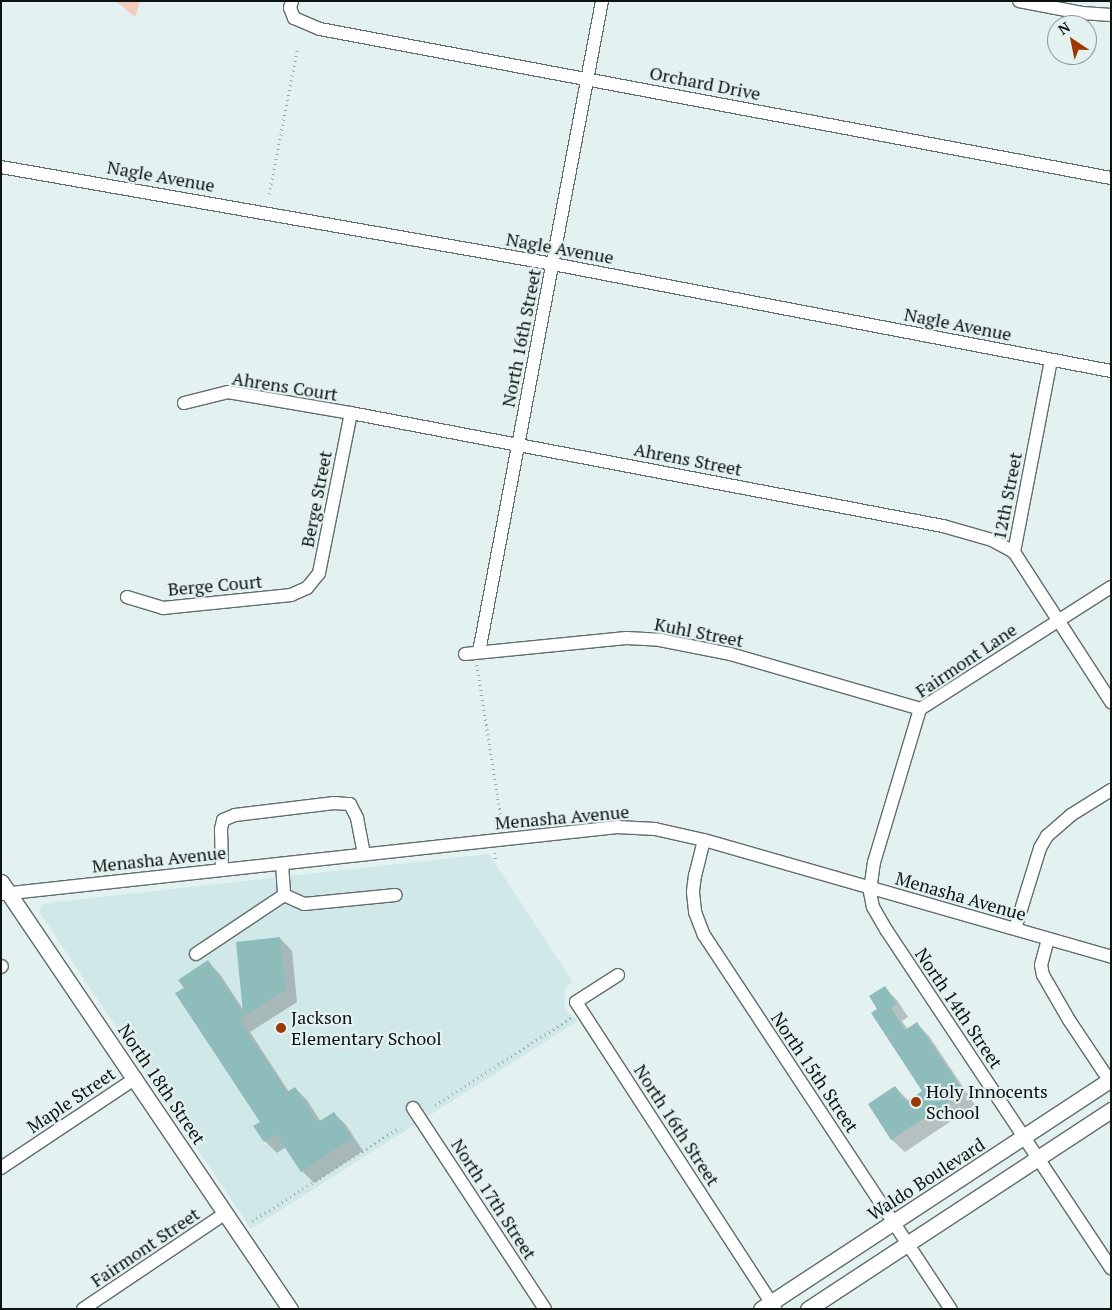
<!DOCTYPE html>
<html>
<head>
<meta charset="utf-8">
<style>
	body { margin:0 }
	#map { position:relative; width:1112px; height:1310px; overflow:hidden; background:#e3f1f1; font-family:"PT Serif",serif }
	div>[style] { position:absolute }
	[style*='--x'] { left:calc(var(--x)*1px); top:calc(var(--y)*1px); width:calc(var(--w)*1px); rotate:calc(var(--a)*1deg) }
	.built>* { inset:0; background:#d0e8e7 }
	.green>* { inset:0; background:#f2ccbc }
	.shadow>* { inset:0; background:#0003 }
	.building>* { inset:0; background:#8ebcbb }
	.path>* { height:2.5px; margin-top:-1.25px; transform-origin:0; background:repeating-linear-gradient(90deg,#9aa5a5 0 1px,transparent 0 5px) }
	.roads { filter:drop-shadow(1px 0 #616d6d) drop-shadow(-1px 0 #616d6d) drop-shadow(0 1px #616d6d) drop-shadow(0 -1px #616d6d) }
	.minor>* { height:12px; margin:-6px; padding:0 6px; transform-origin:6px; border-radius:6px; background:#fff }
	.major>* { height:15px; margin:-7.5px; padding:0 7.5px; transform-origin:7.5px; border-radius:7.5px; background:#fff }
	.dots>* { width:14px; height:14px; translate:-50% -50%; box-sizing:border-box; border:2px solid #e3f1f1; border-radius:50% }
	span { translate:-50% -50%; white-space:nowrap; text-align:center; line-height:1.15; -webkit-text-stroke:4.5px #e3f1f1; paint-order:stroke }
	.street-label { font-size:18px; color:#0d1212 }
	.poi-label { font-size:18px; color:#0d1212 }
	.left { translate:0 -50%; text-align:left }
	.frame { position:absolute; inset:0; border:2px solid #0d1212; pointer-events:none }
	.north { position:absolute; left:1047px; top:15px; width:50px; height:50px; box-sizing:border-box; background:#e3f1f1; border:1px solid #8d9898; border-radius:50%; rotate:326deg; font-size:14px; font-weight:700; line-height:20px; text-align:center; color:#0d1212 }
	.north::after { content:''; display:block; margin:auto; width:18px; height:22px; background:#9c3900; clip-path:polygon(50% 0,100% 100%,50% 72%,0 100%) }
</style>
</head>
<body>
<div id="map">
	<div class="built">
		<i style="clip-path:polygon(489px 854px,573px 982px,566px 987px,564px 1003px,566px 1010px,578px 1021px,251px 1229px,40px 913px,41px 905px,47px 903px)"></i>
	</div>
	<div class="green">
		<i style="clip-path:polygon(116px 1px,140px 1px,135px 17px)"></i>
	</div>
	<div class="shadow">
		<i style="clip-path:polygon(280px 938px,292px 951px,297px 1002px,250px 1032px,289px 1092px,295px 1088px,307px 1100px,321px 1122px,334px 1113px,346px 1125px,363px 1151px,314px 1183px,302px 1171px,286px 1147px,277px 1153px,265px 1141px,262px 1122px,185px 988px,208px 962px,220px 974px,244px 1011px)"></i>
		<i style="clip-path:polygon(884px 987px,897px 1000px,908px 1017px,902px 1021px,908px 1030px,917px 1024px,929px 1036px,975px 1105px,905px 1152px,892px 1140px,869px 1105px,895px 1087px,909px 1101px,924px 1091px,879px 1009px)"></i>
	</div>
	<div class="building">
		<i style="clip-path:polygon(280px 937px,286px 989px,239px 1020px,287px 1092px,295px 1087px,318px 1122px,334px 1112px,352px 1138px,301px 1172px,276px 1134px,264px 1142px,253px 1126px,260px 1122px,175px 993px,184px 988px,178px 980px,208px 960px,243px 1013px,236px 942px)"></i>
		<i style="clip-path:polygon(885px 986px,897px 1004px,891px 1008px,905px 1030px,917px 1022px,964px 1092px,891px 1140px,868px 1104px,895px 1086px,906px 1102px,922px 1091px,871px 1013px,877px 1009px,869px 996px)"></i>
	</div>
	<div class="path">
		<i style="--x:269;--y:194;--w:147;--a:-79"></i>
		<i style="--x:477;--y:665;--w:153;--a:81"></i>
		<i style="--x:495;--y:816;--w:9;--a:84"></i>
		<i style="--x:495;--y:853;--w:9;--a:84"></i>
		<i style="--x:435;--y:1105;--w:163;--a:-32.7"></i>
		<i style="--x:252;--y:1221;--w:175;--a:-32.4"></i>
	</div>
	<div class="roads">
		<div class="minor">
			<i style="--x:292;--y:1;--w:7;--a:106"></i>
			<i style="--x:290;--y:8;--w:11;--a:68"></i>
			<i style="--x:294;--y:18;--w:28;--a:23"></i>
			<i style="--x:320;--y:29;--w:805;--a:10.67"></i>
			<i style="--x:1019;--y:1;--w:64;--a:10.8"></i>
			<i style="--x:1082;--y:13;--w:29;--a:4"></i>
			<i style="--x:1;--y:167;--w:560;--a:9.97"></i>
			<i style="--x:553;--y:264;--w:568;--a:10.86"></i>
			<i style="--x:1051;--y:360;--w:196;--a:100.9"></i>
			<i style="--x:1014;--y:552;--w:179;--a:57.1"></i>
			<i style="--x:184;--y:403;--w:45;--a:-14"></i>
			<i style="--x:228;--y:392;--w:125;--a:9.7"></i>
			<i style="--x:351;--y:413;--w:603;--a:10.81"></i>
			<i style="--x:943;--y:526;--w:51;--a:15.9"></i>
			<i style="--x:992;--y:540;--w:25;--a:29"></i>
			<i style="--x:1111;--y:587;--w:227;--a:147.4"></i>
			<i style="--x:920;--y:709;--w:160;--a:106.7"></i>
			<i style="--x:874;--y:862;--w:30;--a:98"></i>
			<i style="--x:870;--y:892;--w:15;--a:79"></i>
			<i style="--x:873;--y:907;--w:28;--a:60"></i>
			<i style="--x:887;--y:931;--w:405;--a:56.4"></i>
			<i style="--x:127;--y:597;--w:38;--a:17"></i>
			<i style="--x:163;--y:608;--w:129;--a:-5.8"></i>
			<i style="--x:291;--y:595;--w:17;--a:-24"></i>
			<i style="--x:307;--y:588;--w:19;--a:-51"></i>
			<i style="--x:319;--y:573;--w:163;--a:-78.7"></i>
			<i style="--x:479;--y:652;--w:663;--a:-79.3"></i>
			<i style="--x:465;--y:654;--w:162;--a:-5.7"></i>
			<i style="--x:626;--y:638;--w:34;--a:3"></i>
			<i style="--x:660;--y:640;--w:71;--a:11.3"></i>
			<i style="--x:730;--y:654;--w:198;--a:16.1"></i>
			<i style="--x:704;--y:840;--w:36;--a:104"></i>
			<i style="--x:695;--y:875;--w:17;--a:97"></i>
			<i style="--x:693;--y:892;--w:20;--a:84"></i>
			<i style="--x:695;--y:912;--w:25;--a:69"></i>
			<i style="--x:704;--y:935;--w:448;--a:56.6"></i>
			<i style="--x:282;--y:864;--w:31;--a:86"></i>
			<i style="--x:284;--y:895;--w:22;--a:24"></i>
			<i style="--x:304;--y:904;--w:92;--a:-5.6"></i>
			<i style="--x:222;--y:870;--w:41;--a:-91.4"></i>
			<i style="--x:221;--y:829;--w:9;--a:-77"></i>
			<i style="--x:223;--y:820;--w:13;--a:-23"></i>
			<i style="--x:235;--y:815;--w:100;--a:-6.9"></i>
			<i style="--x:334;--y:803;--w:16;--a:4"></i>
			<i style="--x:350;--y:804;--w:16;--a:63"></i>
			<i style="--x:357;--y:818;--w:37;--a:79"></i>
			<i style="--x:2;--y:894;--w:619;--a:-6.22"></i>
			<i style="--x:617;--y:827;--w:38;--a:3"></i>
			<i style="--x:655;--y:829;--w:50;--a:12.7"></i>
			<i style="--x:704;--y:840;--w:423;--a:16"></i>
			<i style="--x:1015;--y:929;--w:85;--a:-72.8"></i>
			<i style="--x:1040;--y:848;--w:14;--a:-60"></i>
			<i style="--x:1047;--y:836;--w:32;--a:-41"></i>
			<i style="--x:1071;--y:815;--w:47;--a:-32"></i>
			<i style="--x:1048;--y:939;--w:27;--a:105"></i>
			<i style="--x:1041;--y:965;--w:10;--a:79"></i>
			<i style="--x:1043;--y:975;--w:52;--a:60"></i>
			<i style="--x:1069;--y:1020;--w:72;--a:56.3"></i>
			<i style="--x:196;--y:954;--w:106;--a:-33.8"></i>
			<i style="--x:1;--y:967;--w:1;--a:-45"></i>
			<i style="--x:618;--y:975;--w:50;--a:147.3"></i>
			<i style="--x:576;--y:1002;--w:366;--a:57"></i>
			<i style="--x:413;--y:1108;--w:240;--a:56.7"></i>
			<i style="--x:1;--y:1168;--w:162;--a:-33.7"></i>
			<i style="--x:83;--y:1309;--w:172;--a:-33.9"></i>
		</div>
		<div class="major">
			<i style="--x:1;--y:882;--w:516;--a:55.91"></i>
			<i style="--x:761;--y:1309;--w:419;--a:-33.3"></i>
			<i style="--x:808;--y:1309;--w:363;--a:-33.3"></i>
		</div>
	</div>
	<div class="dots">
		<i style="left:281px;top:1028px;background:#9c3900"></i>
		<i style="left:916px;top:1102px;background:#9c3900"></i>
	</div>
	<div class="street-label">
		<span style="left:705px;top:83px;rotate:11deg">Orchard Drive</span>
		<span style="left:161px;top:176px;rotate:10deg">Nagle Avenue</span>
		<span style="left:560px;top:248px;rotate:10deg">Nagle Avenue</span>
		<span style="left:958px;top:324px;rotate:11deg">Nagle Avenue</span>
		<span style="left:521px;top:338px;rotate:-79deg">North 16th Street</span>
		<span style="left:285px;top:386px;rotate:9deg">Ahrens Court</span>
		<span style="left:688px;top:459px;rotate:11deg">Ahrens Street</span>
		<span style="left:1007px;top:496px;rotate:-79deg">12th Street</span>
		<span style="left:316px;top:499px;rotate:-79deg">Berge Street</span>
		<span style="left:215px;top:585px;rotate:-5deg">Berge Court</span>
		<span style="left:699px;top:632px;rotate:11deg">Kuhl Street</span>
		<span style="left:966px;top:660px;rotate:-34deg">Fairmont Lane</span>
		<span style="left:562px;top:817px;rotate:-5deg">Menasha Avenue</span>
		<span style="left:159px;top:859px;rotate:-6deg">Menasha Avenue</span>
		<span style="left:961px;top:896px;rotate:16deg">Menasha Avenue</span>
		<span style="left:959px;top:1008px;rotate:56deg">North 14th Street</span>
		<span style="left:815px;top:1072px;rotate:56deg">North 15th Street</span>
		<span style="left:162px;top:1084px;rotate:56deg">North 18th Street</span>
		<span style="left:71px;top:1100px;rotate:-34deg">Maple Street</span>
		<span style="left:677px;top:1125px;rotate:57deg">North 16th Street</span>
		<span style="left:926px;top:1179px;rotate:-33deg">Waldo Boulevard</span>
		<span style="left:494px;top:1199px;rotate:57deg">North 17th Street</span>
		<span style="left:145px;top:1247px;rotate:-34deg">Fairmont Street</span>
	</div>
	<div class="poi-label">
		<span class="left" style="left:291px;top:1028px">Jackson<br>Elementary School</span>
		<span class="left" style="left:926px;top:1102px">Holy Innocents<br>School</span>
	</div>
	<div class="frame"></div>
	<div class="north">N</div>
</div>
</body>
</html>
